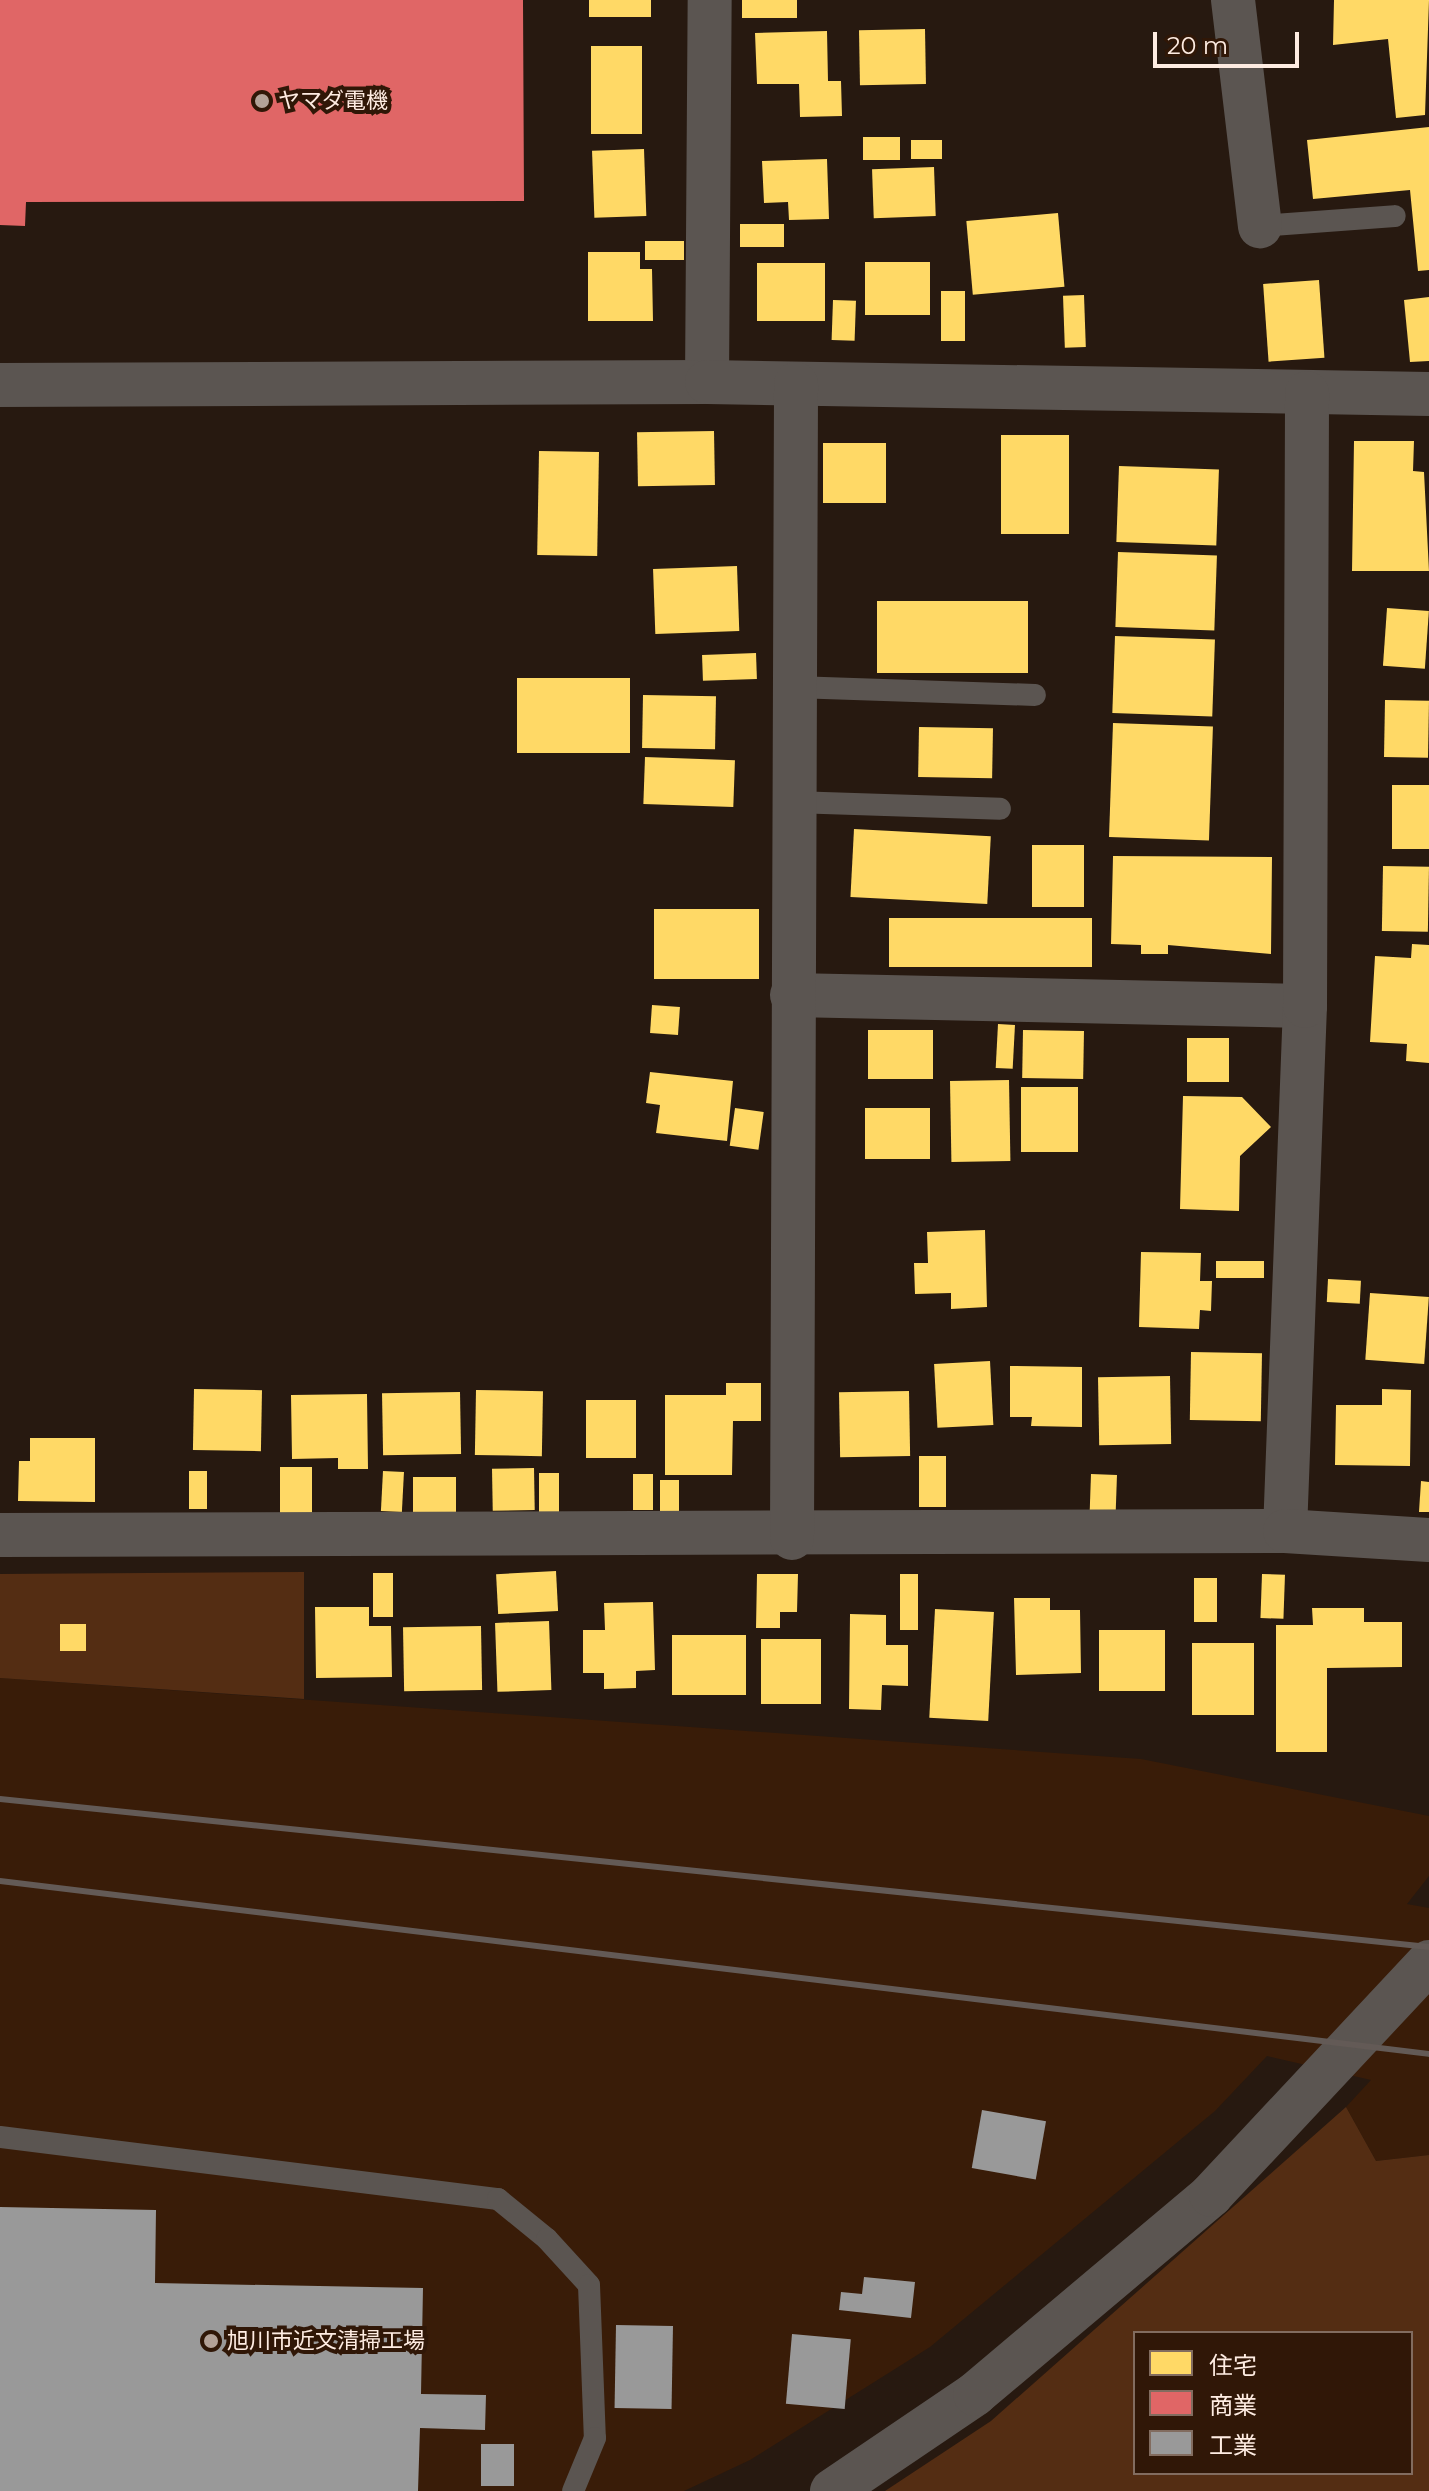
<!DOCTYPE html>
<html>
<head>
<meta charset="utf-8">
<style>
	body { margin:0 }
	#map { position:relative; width:1429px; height:2491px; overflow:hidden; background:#271910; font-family:Montserrat,"Noto Sans JP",sans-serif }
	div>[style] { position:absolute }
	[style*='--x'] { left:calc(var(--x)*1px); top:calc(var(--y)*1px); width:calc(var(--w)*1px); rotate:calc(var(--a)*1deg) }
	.built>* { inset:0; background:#391c08 }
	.green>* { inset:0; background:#542d13 }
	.homes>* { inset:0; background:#ffd966; transform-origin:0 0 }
	.shops>* { inset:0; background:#e06666 }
	.industry>* { inset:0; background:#999; transform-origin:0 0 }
	.lane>* { height:22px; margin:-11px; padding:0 11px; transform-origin:11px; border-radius:11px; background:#5b5551 }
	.street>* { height:44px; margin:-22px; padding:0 22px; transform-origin:22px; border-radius:22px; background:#5b5551 }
	.rail>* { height:6px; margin:-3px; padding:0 3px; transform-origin:3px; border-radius:3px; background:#635a56 }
	.dots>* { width:22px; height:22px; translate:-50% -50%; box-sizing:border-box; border:4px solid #301707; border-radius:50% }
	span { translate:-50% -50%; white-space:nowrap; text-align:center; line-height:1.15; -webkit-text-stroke:8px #301707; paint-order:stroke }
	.poi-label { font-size:22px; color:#feece2 }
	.left { translate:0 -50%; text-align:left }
	.legend { position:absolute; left:1133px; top:2331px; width:280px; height:144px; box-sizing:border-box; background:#301707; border:2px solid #826c5f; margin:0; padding:10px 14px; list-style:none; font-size:24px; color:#feece2 }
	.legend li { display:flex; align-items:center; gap:16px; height:40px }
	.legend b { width:40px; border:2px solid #826c5f }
	.scale { position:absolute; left:1153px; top:32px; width:146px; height:36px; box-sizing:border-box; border:4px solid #feece2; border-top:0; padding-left:10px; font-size:24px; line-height:28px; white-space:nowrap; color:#feece2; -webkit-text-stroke:6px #301707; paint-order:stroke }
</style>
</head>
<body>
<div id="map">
	<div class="built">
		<i style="clip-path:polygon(0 1678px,1141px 1759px,1429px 1816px,1429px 1876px,1407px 1904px,1429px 1908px,1429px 2155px,1376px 2161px,1346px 2107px,1371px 2080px,1267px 2056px,1215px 2111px,930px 2347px,750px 2460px,684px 2491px,0 2491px)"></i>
	</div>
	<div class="green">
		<i style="clip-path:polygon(304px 1572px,304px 1699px,0 1678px,0 1574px)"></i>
		<i style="clip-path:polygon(evenodd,1346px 2107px,1376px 2161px,1429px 2155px,1429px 2491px,885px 2491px,991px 2421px,1346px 2107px,1411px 2333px,1411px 2473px,1135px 2473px,1135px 2333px,1411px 2333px)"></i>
	</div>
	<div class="homes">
		<i style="left:589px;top:0;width:62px;height:17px"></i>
		<i style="left:742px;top:0;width:55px;height:18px"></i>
		<i style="clip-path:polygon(1334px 0,1429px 0,1425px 115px,1396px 118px,1388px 39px,1333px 45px)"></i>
		<i style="left:925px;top:29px;width:55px;height:66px;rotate:89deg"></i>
		<i style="clip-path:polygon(827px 31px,828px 81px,841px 81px,842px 116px,800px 117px,799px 84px,757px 84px,755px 33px)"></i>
		<i style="left:591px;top:46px;width:51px;height:88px"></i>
		<i style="clip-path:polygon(1429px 127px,1429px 270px,1418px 271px,1410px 190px,1313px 199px,1307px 140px)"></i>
		<i style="left:863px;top:137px;width:37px;height:23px"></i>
		<i style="left:942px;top:140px;width:19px;height:31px;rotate:90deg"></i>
		<i style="left:644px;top:149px;width:67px;height:52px;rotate:88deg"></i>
		<i style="clip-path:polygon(827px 159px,829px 219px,789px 220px,788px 202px,764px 203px,762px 161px)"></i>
		<i style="left:934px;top:167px;width:49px;height:62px;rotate:88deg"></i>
		<i style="left:1058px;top:213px;width:74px;height:92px;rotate:85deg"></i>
		<i style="left:740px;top:224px;width:44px;height:23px"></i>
		<i style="left:645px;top:241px;width:39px;height:19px"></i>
		<i style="clip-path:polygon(588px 252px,640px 252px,640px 269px,652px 269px,653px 321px,588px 321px)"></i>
		<i style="left:865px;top:262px;width:65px;height:53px"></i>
		<i style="left:825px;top:263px;width:58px;height:68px;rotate:90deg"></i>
		<i style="left:1319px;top:280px;width:78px;height:56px;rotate:86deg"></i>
		<i style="left:941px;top:291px;width:24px;height:50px"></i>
		<i style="left:1084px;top:295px;width:52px;height:21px;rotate:88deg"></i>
		<i style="clip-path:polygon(1429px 297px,1429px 361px,1410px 362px,1404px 300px)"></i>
		<i style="left:833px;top:300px;width:23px;height:40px;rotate:2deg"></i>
		<i style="left:714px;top:431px;width:54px;height:77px;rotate:89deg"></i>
		<i style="left:1001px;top:435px;width:68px;height:99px"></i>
		<i style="clip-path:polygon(1354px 441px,1414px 441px,1413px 471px,1424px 472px,1429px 571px,1352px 571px)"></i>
		<i style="left:823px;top:443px;width:63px;height:60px"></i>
		<i style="left:539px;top:451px;width:60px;height:104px;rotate:1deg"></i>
		<i style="left:1119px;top:466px;width:100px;height:76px;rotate:2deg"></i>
		<i style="left:1118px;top:552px;width:99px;height:75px;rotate:2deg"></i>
		<i style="left:737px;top:566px;width:65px;height:84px;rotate:88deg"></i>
		<i style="left:877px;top:601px;width:151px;height:72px"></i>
		<i style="left:1387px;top:608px;width:42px;height:58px;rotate:4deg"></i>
		<i style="left:1115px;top:636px;width:100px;height:77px;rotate:2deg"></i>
		<i style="left:756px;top:653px;width:26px;height:54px;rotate:88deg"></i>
		<i style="left:517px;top:678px;width:113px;height:75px"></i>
		<i style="left:643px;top:695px;width:73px;height:53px;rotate:1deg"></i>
		<i style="left:1385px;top:700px;width:44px;height:57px;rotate:1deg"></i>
		<i style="left:1113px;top:723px;width:100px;height:114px;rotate:2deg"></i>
		<i style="left:919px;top:727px;width:74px;height:50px;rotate:1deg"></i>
		<i style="left:645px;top:757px;width:90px;height:47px;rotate:2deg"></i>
		<i style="left:1392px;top:785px;width:37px;height:64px"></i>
		<i style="left:854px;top:829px;width:137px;height:68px;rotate:3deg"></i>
		<i style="left:1032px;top:845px;width:52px;height:62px"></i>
		<i style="clip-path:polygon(1113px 856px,1272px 857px,1271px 954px,1168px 945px,1168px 954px,1141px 954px,1141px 945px,1111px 944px)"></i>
		<i style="left:1383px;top:866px;width:46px;height:65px;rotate:1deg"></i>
		<i style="left:654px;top:909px;width:105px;height:70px"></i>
		<i style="left:889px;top:918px;width:203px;height:49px"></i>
		<i style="clip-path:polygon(1412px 944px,1429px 945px,1429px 1063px,1406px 1061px,1407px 1044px,1370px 1042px,1375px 956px,1411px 958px)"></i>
		<i style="left:652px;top:1005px;width:28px;height:28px;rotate:4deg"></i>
		<i style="left:998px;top:1024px;width:17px;height:44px;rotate:3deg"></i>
		<i style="left:933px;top:1030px;width:49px;height:65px;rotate:90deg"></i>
		<i style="left:1023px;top:1030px;width:61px;height:48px;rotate:1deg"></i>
		<i style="left:1187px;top:1038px;width:42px;height:44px"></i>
		<i style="clip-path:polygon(650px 1072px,733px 1081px,727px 1141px,656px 1133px,660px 1105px,646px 1103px)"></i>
		<i style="left:1009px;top:1080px;width:81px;height:59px;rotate:89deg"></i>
		<i style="left:1021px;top:1087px;width:57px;height:65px"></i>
		<i style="clip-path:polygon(1183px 1096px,1242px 1097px,1271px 1127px,1240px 1156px,1239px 1211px,1180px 1209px)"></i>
		<i style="left:735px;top:1108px;width:29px;height:38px;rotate:8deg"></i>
		<i style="left:865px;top:1108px;width:65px;height:51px"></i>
		<i style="clip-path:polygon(985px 1230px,987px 1307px,951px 1309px,951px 1293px,915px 1294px,914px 1263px,928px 1263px,927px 1232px)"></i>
		<i style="clip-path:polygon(1141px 1252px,1201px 1253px,1200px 1281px,1212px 1281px,1211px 1311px,1200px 1310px,1199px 1329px,1139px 1327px)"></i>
		<i style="left:1216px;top:1261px;width:48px;height:17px"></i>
		<i style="left:1328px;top:1279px;width:33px;height:23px;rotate:3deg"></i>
		<i style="left:1370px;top:1293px;width:59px;height:67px;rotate:4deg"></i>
		<i style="left:1191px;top:1352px;width:71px;height:68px;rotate:1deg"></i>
		<i style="left:990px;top:1361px;width:64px;height:56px;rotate:87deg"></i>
		<i style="clip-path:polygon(1010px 1366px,1082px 1367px,1082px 1427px,1031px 1426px,1032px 1417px,1010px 1417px)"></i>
		<i style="left:1170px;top:1376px;width:68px;height:72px;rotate:89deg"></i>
		<i style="clip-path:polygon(726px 1383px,761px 1383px,761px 1421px,733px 1421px,732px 1475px,665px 1475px,665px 1395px,726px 1395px)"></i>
		<i style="left:194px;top:1389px;width:68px;height:61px;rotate:1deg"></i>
		<i style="clip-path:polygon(1382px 1389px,1411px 1390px,1410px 1466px,1335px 1465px,1336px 1405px,1382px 1405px)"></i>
		<i style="left:476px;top:1390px;width:67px;height:65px;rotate:1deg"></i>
		<i style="left:909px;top:1391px;width:65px;height:70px;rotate:89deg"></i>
		<i style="left:460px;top:1392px;width:62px;height:78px;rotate:89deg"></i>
		<i style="clip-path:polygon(367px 1394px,368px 1469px,338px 1469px,338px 1458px,292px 1459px,291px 1395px)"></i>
		<i style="left:586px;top:1400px;width:50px;height:58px"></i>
		<i style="clip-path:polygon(30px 1438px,95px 1438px,95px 1502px,18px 1501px,19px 1461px,30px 1461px)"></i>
		<i style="left:919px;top:1456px;width:27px;height:51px"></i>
		<i style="left:280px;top:1467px;width:32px;height:46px"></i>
		<i style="left:534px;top:1468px;width:42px;height:42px;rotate:89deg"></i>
		<i style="left:189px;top:1471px;width:18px;height:38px"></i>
		<i style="left:383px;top:1471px;width:21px;height:40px;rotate:3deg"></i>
		<i style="left:539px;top:1473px;width:20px;height:39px"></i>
		<i style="left:633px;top:1474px;width:20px;height:36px"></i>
		<i style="left:1091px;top:1474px;width:26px;height:38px;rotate:2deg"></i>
		<i style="left:413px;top:1477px;width:43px;height:35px"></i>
		<i style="left:660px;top:1480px;width:19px;height:34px"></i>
		<i style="clip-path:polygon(1421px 1481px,1429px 1482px,1429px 1512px,1419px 1512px)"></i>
		<i style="left:556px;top:1571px;width:40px;height:60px;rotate:87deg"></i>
		<i style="left:373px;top:1573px;width:20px;height:44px"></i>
		<i style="clip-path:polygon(757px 1574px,798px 1574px,797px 1612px,780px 1612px,780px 1628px,756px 1628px)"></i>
		<i style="left:918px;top:1574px;width:56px;height:18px;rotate:90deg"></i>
		<i style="left:1262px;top:1574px;width:23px;height:44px;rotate:2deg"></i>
		<i style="left:1194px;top:1578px;width:23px;height:44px"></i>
		<i style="clip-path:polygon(1014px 1598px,1050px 1598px,1050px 1610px,1080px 1610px,1081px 1673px,1016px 1675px)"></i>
		<i style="clip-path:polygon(653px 1602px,655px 1670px,636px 1671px,636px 1688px,604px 1689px,604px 1673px,583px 1673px,583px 1630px,605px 1630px,604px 1603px)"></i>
		<i style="clip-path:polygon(315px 1607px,369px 1607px,369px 1626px,391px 1626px,392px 1677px,316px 1678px)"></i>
		<i style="clip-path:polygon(1312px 1608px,1364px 1608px,1364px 1622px,1402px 1622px,1402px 1667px,1327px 1668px,1327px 1752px,1276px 1752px,1276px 1625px,1313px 1625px)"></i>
		<i style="left:935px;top:1609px;width:59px;height:109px;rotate:3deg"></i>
		<i style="clip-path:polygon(850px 1614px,886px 1615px,886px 1645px,908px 1645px,908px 1686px,882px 1685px,881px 1710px,849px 1709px)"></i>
		<i style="left:549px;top:1621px;width:69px;height:54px;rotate:88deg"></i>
		<i style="left:60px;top:1624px;width:26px;height:27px"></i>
		<i style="left:481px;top:1626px;width:64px;height:78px;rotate:89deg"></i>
		<i style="left:1165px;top:1630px;width:61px;height:66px;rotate:90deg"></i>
		<i style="left:672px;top:1635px;width:74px;height:60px"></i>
		<i style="left:761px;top:1639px;width:60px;height:65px"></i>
		<i style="left:1192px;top:1643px;width:62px;height:72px"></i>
	</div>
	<div class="shops">
		<i style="clip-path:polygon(0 0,523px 0,524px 201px,26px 202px,25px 226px,0 225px)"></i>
	</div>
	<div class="industry">
		<i style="left:982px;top:2110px;width:65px;height:59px;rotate:10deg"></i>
		<i style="clip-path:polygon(0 2207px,156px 2210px,155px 2283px,423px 2288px,421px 2394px,486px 2395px,485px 2430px,420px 2428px,418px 2491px,0 2491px)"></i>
		<i style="clip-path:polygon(864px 2277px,915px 2282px,911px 2318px,839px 2310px,841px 2292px,862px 2294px)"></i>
		<i style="left:616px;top:2325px;width:57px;height:83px;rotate:1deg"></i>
		<i style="left:792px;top:2334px;width:59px;height:70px;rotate:5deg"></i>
		<i style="left:481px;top:2444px;width:33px;height:42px"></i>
	</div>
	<div class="lane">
		<i style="--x:1260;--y:226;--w:135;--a:-4.2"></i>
		<i style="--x:794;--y:687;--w:241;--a:1.9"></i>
		<i style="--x:793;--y:802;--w:207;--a:1.9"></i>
		<i style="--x:0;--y:2137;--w:502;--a:7.1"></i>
		<i style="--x:498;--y:2199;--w:63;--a:39.2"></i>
		<i style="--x:547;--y:2239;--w:62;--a:47.6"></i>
		<i style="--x:589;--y:2285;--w:153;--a:87.8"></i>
		<i style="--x:595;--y:2438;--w:57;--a:112.5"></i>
	</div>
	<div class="street">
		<i style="--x:1233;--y:0;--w:228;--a:83.2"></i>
		<i style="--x:707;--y:382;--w:382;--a:-89.6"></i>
		<i style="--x:0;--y:385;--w:707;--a:-0.24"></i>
		<i style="--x:707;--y:382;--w:722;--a:0.95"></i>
		<i style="--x:792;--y:995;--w:513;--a:1.23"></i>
		<i style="--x:1285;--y:1531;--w:525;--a:-87.82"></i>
		<i style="--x:1305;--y:1006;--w:613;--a:-89.81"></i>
		<i style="--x:0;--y:1535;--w:1285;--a:-0.18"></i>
		<i style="--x:1285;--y:1531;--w:144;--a:3.6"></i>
		<i style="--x:792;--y:1538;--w:1154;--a:-89.8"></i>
		<i style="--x:832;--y:2491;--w:173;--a:-34.1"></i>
		<i style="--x:975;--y:2394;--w:309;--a:-40.1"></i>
		<i style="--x:1211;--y:2195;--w:319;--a:-46.9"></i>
	</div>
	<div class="rail">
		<i style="--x:0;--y:1799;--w:1437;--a:5.91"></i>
		<i style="--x:0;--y:1881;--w:1439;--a:6.9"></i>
	</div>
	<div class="dots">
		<i style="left:262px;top:101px;background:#b3a298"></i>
		<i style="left:211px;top:2341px;background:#b3a298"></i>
	</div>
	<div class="poi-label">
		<span class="left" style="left:278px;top:101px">ヤマダ電機</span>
		<span class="left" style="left:227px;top:2341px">旭川市近文清掃工場</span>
	</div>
	<ul class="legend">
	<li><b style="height:22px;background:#ffd966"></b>住宅</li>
	<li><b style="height:22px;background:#e06666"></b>商業</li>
	<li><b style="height:22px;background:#999"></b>工業</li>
	</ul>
	<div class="scale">20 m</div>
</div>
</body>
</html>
